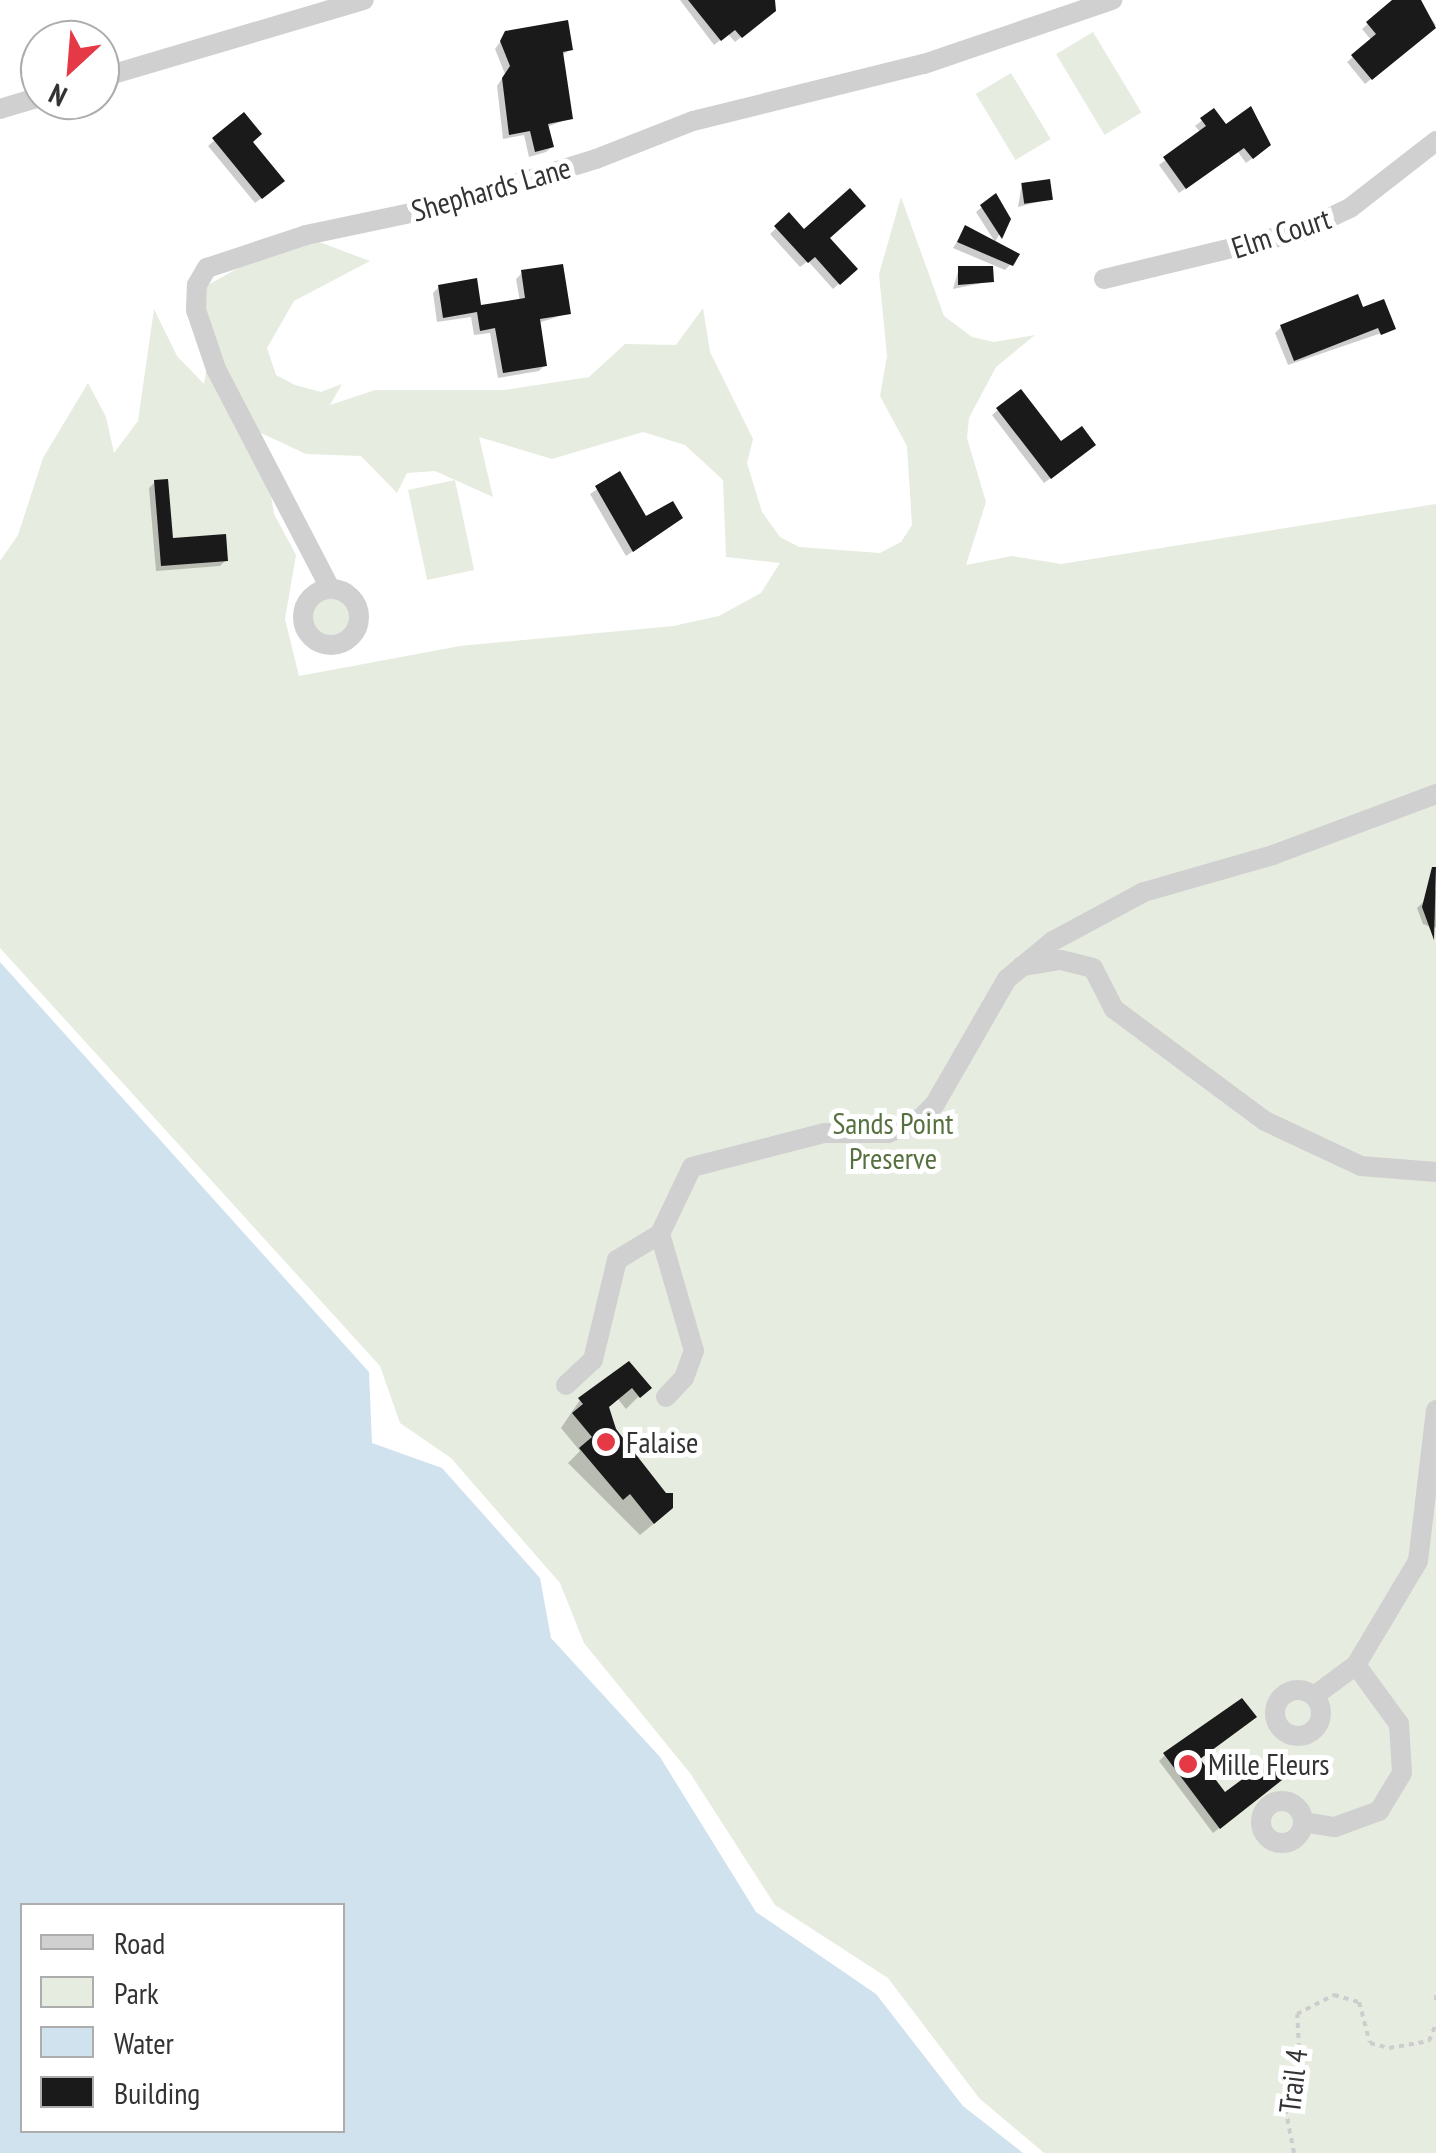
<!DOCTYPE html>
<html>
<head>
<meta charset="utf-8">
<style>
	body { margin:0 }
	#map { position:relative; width:1436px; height:2153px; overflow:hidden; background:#fff; font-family:"PT Sans Narrow",sans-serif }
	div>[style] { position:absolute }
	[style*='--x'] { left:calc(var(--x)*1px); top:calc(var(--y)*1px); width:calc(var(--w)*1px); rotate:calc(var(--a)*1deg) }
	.green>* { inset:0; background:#e6ecdf; transform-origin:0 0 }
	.round { border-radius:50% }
	.water>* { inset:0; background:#cfe2ee }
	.shadow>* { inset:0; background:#0003 }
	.building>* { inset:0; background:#1a1a1a; transform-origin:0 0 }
	.path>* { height:4px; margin-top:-2px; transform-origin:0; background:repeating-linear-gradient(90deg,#cdcdcd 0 5px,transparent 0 10px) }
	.minor>* { height:20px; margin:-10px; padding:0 10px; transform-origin:10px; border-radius:10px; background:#d0d0d0 }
	.minor>.ring { margin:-10px; padding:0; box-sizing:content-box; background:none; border:20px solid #d0d0d0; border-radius:50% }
	.dots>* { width:28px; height:28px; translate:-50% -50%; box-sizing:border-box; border:5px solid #fff; border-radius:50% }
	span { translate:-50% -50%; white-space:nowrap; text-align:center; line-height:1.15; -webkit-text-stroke:10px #fff; paint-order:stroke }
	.street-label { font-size:30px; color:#333 }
	.park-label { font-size:30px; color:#56703f }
	.poi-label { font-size:30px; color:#333 }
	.left { translate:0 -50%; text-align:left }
	.legend { position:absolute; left:20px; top:1903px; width:325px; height:230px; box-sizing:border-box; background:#fff; border:2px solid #adadad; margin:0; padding:12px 18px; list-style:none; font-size:30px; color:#333 }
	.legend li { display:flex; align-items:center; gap:20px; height:50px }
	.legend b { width:50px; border:2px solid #adadad }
	.north { position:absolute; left:20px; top:20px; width:100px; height:100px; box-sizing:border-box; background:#fff; border:2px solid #adadad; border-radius:50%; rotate:206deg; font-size:28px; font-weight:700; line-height:40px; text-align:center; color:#333 }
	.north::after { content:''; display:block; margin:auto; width:35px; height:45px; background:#e63946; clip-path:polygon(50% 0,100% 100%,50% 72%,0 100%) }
</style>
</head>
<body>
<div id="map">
	<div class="green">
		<i style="left:1093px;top:32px;width:94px;height:43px;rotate:59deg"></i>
		<i style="left:1011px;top:73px;width:77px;height:41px;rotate:59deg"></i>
		<i style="clip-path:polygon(evenodd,901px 197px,944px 316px,972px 337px,994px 342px,1035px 335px,996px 367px,969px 418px,967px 438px,986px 502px,966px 565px,1012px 556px,1061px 564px,1436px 504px,1436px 2153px,1044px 2153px,979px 2098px,888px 1978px,775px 1905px,690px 1773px,584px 1643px,560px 1583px,451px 1458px,400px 1423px,380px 1366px,0 948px,0 561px,18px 535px,43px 458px,88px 383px,106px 417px,114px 453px,138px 421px,154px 309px,177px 356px,204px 384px,212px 339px,200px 304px,206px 286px,262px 255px,319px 242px,370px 261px,294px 301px,267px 348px,276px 375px,295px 385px,321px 392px,342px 384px,330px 405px,375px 390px,504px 390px,589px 377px,625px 344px,676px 345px,703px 308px,710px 352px,753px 439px,747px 463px,762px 512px,780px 537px,799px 547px,880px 553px,901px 542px,912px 525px,907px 446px,880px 396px,887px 356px,879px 274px,901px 197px,643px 432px,685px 445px,723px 480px,726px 557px,780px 563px,761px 593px,719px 616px,673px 626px,460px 646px,299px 676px,285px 619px,296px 555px,274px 514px,261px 433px,306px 454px,361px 456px,397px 493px,407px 473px,435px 471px,493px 497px,479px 437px,552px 459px,643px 432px)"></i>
		<i style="left:455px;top:480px;width:92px;height:48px;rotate:78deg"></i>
		<i class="round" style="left:310px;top:596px;width:40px;height:40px"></i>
	</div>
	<div class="water">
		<i style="clip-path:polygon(evenodd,0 962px,369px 1372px,372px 1443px,442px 1468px,540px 1578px,551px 1638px,660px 1757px,756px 1912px,876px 1994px,963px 2106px,1023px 2153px,0 2153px,0 962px,22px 1906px,342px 1906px,342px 2130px,22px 2130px,22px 1906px)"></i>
	</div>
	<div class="shadow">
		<i style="clip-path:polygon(680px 0,771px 0,767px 16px,735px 42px,728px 34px,714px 45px)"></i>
		<i style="clip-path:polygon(1396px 0,1418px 0,1436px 25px,1365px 84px,1347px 62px,1372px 41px,1362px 29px)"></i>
		<i style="clip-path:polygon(506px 34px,571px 49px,561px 56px,570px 118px,547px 127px,552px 147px,546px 152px,529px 157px,524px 135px,503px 139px,497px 86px,505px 74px,495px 49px)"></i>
		<i style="clip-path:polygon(1214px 111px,1226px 128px,1262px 151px,1246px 163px,1238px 152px,1179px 193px,1159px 165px,1201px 133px,1195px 126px)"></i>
		<i style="clip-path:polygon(244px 116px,250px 142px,276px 187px,255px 203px,208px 146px)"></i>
		<i style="clip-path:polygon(1022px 183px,1050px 199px,1018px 207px)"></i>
		<i style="clip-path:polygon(982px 207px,1008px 219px,995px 242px,976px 212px)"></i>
		<i style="clip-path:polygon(789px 216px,804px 232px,827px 239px,855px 269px,833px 289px,808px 261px,800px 267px,770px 234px)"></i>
		<i style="clip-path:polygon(966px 228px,1011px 264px,1005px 270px,953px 248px)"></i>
		<i style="clip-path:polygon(959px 268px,992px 281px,953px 289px)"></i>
		<i style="clip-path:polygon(522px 273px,569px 313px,538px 323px,545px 365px,539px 371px,498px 378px,490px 333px,474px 335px,471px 317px,437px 322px,433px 293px,439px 287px,479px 308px,520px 302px,516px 279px)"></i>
		<i style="clip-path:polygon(1362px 310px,1393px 329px,1288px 365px,1275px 333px,1281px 327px)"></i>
		<i style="clip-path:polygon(998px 410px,1061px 445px,1087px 451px,1044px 483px,992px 415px)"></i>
		<i style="clip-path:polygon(619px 475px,645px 520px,680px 518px,626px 556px,590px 494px)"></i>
		<i style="clip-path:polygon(155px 482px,171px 541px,226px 560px,220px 566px,156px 571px,149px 488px)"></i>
		<i style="clip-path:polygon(1436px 890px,1436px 927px,1433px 928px,1423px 924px,1417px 908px)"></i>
		<i style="clip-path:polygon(629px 1364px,648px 1387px,626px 1409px,618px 1399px,607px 1408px,657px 1521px,640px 1535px,568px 1463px,580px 1451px,561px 1428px,580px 1400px)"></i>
		<i style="clip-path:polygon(1165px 1755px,1198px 1759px,1225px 1796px,1287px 1775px,1213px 1833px,1159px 1761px)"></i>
	</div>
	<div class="building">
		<i style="clip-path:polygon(688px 0,775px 0,776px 11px,742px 38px,735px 30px,721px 41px)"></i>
		<i style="clip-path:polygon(1392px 0,1421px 0,1436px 28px,1372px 80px,1351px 55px,1376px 34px,1366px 22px)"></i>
		<i style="clip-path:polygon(568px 20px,573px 50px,563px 52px,573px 119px,548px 124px,554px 147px,535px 152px,530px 131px,509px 135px,502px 78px,510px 66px,500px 41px,505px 31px)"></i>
		<i style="clip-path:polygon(1251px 106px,1271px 145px,1253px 159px,1244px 148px,1186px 189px,1163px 157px,1206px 126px,1200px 118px,1214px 108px,1226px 124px)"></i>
		<i style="clip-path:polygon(244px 112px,262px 134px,253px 142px,285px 181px,262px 199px,212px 138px)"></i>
		<i style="left:1050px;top:179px;width:21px;height:29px;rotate:82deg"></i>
		<i style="clip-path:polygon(850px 188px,866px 206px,830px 238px,858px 269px,840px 285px,815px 257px,808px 263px,774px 226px,789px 212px,804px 229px)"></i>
		<i style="clip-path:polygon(996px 193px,1011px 219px,1002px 239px,980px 205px)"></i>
		<i style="clip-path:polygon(965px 225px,1020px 254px,1013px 266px,957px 242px)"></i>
		<i style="clip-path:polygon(563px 264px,571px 314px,540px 319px,547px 366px,503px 373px,495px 328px,480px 331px,477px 312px,443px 318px,438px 285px,477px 278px,481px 305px,525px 298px,521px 270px)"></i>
		<i style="clip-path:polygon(958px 266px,993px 266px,994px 282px,958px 285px)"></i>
		<i style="clip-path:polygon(1358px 294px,1363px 307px,1384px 299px,1396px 329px,1381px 335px,1378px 328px,1294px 361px,1280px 325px)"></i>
		<i style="clip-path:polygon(1021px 389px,1061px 441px,1082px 426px,1096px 445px,1051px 479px,996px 408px)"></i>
		<i style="clip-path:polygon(620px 471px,646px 516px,673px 501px,683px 518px,633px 552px,595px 486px)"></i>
		<i style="clip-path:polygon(168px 479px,173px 538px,226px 534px,228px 561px,161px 566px,154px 480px)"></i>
		<i style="clip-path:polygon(1432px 867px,1436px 867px,1434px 940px,1422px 907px)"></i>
		<i style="clip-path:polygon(629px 1361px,652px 1388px,640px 1398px,632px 1388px,609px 1407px,616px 1429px,666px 1493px,673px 1493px,673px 1508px,654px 1524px,630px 1494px,623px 1500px,579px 1448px,592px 1437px,572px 1413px,583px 1404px,578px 1398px)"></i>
		<i style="clip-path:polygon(1242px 1698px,1257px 1717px,1200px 1759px,1225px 1792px,1282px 1750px,1296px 1769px,1220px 1829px,1163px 1753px)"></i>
	</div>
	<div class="path">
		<i style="--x:1436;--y:1995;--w:7;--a:90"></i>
		<i style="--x:1294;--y:2153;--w:42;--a:-101"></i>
		<i style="--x:1286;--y:2112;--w:65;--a:-78.5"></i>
		<i style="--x:1299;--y:2048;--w:34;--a:-93"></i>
		<i style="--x:1297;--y:2014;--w:42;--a:-27.2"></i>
		<i style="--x:1334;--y:1995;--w:26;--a:16"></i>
		<i style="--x:1359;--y:2002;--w:42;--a:75"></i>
		<i style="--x:1370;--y:2043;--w:20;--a:15"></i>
		<i style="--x:1389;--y:2048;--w:41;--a:-9.9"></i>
		<i style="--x:1429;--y:2041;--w:18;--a:-68"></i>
	</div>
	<div class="minor">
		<i style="--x:100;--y:78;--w:275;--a:-16.5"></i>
		<i style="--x:0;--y:109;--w:42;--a:-16.7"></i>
		<i style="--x:1104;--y:279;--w:204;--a:-13.6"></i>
		<i style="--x:1302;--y:231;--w:53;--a:-25.6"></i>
		<i style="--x:1350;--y:208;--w:109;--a:-37.9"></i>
		<i style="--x:330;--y:588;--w:247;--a:-117.5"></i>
		<i style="--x:216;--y:369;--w:62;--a:-108.7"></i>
		<i style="--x:196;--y:310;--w:25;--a:-88"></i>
		<i style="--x:197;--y:285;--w:20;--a:-60"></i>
		<i style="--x:207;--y:268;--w:104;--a:-18.4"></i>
		<i style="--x:306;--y:235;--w:141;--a:-11.9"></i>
		<i style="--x:444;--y:206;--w:159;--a:-17.2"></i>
		<i style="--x:596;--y:159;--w:104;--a:-21.4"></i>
		<i style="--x:693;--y:121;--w:238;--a:-13.9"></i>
		<i style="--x:924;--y:64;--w:199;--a:-18.8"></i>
		<i class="ring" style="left:303px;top:589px;width:36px;height:36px"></i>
		<i style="--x:1022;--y:966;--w:39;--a:-9"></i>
		<i style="--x:1061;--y:960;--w:33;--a:14"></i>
		<i style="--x:1093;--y:968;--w:46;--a:62.9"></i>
		<i style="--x:1114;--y:1009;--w:188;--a:36.6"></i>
		<i style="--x:1265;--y:1121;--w:106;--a:25.1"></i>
		<i style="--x:1361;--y:1166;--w:75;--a:4.6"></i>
		<i style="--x:566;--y:1385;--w:37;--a:-43"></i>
		<i style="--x:593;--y:1360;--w:103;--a:-76.5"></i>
		<i style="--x:617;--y:1260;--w:50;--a:-31.2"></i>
		<i style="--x:666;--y:1397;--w:26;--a:-47"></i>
		<i style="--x:684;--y:1378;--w:29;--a:-70"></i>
		<i style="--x:694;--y:1351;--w:122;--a:-106.2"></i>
		<i style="--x:660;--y:1234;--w:74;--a:-64.5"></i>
		<i style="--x:692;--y:1167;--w:136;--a:-14.4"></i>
		<i style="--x:824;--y:1133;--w:64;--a:0"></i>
		<i style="--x:888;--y:1133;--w:35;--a:-24"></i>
		<i style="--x:920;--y:1119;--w:21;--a:-45"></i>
		<i style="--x:935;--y:1104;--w:144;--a:-60.1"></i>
		<i style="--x:1007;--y:979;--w:60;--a:-39.6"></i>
		<i style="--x:1053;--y:941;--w:103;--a:-28.3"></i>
		<i style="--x:1144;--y:892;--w:134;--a:-16"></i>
		<i style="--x:1273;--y:855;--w:174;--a:-20.5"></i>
		<i class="ring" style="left:1275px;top:1690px;width:26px;height:26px"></i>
		<i style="--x:1314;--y:1696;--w:52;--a:-36.4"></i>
		<i style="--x:1356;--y:1665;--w:121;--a:-59.2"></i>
		<i style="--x:1418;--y:1561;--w:152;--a:-83.2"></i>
		<i class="ring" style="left:1261px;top:1801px;width:22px;height:22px"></i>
		<i style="--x:1303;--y:1822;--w:32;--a:9"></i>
		<i style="--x:1335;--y:1827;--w:47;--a:-20"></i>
		<i style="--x:1379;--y:1811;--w:44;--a:-58.8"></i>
		<i style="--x:1402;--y:1773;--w:49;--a:-93.5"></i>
		<i style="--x:1399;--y:1724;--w:73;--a:-126.1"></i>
	</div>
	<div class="dots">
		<i style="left:606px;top:1442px;background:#e63946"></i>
		<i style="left:1188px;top:1764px;background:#e63946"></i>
	</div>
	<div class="street-label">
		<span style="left:491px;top:189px;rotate:-16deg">Shephards Lane</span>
		<span style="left:1281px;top:233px;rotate:-18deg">Elm Court</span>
		<span style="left:1293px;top:2081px;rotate:-83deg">Trail 4</span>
	</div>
	<div class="park-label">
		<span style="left:893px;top:1140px">Sands Point<br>Preserve</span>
	</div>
	<div class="poi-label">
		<span class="left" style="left:626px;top:1442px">Falaise</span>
		<span class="left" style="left:1208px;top:1764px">Mille Fleurs</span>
	</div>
	<ul class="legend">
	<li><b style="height:12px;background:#d0d0d0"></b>Road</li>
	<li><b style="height:28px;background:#e6ecdf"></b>Park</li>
	<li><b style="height:28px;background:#cfe2ee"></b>Water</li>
	<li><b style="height:28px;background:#1a1a1a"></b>Building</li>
	</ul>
	<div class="north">N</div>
</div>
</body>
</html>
